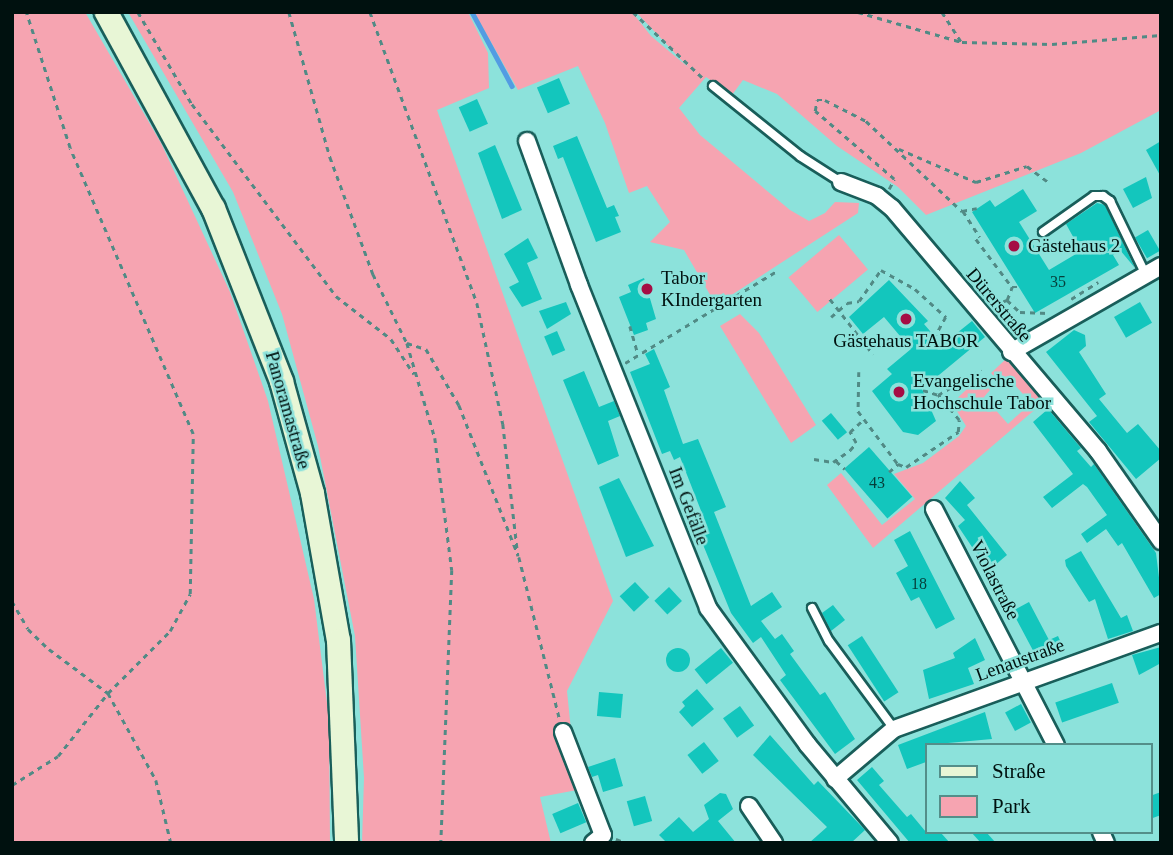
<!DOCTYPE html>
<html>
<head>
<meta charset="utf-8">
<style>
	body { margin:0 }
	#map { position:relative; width:1173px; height:855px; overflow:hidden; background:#8ce2db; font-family:"Times New Roman",serif }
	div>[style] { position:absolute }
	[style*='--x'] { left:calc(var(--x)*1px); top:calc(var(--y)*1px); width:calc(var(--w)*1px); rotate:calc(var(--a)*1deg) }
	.green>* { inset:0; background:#f6a4b1; transform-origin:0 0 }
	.stream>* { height:4.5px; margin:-2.25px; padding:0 2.25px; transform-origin:2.25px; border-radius:2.25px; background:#539ce2 }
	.building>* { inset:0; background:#13c6bd; transform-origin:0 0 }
	.round { border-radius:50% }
	.path>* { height:2.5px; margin-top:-1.25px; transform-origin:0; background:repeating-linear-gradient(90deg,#518a85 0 5px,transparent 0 10px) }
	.roads { filter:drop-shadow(2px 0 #195e5a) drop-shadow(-2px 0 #195e5a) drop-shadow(0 2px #195e5a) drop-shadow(0 -2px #195e5a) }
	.service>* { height:8px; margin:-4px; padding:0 4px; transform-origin:4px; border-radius:4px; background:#fff }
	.minor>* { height:16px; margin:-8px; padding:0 8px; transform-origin:8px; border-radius:8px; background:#fff }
	.secondary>* { height:23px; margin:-11.5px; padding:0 11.5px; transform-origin:11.5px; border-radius:11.5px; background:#e8f6d6 }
	.dots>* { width:19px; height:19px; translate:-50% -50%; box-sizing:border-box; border:4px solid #8ce2db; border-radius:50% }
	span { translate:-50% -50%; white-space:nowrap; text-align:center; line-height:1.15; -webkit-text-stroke:5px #8ce2db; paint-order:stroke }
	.number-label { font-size:16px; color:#053e3a }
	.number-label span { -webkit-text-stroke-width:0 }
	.poi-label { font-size:19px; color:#00110f }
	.left { translate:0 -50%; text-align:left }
	.street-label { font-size:19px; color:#00110f }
	.frame { position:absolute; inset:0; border:14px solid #00110f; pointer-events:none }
	.legend { position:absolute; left:925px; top:743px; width:228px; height:91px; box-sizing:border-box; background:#8ce2db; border:2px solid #548e89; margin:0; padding:9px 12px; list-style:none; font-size:21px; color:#00110f }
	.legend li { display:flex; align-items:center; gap:14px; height:35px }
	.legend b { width:35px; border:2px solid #548e89 }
</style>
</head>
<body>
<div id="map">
	<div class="green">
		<i style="clip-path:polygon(12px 12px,85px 12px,161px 143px,230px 292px,268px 401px,314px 599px,329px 719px,330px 843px,12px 843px)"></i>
		<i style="clip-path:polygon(128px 12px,468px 12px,488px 53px,489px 88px,437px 110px,613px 601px,567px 691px,577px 790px,540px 797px,551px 843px,362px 843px,364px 778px,355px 636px,318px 446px,282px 314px,233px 192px)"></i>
		<i style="clip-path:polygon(474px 12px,632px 12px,651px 36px,689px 68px,636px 12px,1161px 12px,1161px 110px,1081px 153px,926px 215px,898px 187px,837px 146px,777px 94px,743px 80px,732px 95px,706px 77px,679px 108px,700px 135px,790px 210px,809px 221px,825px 213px,835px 202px,859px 203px,858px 213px,716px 305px,684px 250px,650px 242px,670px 222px,647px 186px,629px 193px,605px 123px,578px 66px,518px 90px)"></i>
		<i style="left:839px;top:235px;width:45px;height:66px;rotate:50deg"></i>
		<i style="clip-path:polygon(740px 314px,759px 333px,816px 425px,791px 443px,720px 326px)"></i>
		<i style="clip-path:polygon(1006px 359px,1045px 401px,873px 548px,827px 485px,841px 473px,882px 525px,915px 499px,894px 474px,923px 463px,959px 436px,966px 426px,952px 403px,979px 378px,990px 390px,984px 397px,1008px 424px,1031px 403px,1007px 376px,999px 382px,991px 373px)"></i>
	</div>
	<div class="stream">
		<i style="--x:472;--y:12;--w:84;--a:61.6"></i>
	</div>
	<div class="building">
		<i style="left:559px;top:78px;width:28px;height:24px;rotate:67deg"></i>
		<i style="left:477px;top:99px;width:27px;height:20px;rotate:66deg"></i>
		<i style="clip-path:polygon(577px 136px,607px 208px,614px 205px,619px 216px,615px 217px,621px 232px,596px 242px,563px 157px,558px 159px,553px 146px)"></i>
		<i style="clip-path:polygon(1161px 141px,1161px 177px,1146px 150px)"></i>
		<i style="clip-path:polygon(495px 145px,522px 210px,502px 219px,478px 153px)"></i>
		<i style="clip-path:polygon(1146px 177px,1152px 198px,1133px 208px,1123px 189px)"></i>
		<i style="clip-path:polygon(1023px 189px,1037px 211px,1019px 222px,1049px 270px,1081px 251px,1066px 224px,1097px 203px,1105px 205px,1135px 268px,1120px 250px,1113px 255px,1119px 265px,1035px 313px,972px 212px,990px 200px,995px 207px)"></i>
		<i style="left:1148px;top:230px;width:24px;height:15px;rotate:60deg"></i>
		<i style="clip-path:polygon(528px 238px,538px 258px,527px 263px,542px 299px,522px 307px,509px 287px,519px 282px,504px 254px)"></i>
		<i style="clip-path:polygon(644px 278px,656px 319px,646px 323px,648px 330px,634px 335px,619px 297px,631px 292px,628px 285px)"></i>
		<i style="clip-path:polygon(889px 280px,928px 321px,924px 324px,942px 345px,972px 321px,985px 337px,922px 389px,936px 421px,918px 435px,903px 432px,872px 391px,892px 374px,887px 369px,911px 349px,884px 317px,863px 334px,849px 317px)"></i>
		<i style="clip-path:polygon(566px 302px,571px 314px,547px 329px,539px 311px)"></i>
		<i style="left:1140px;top:302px;width:24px;height:30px;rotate:60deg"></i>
		<i style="clip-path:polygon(1074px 330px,1085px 335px,1086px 346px,1079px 352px,1106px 394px,1099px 399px,1127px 433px,1138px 424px,1161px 451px,1161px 458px,1136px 479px,1089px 422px,1097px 416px,1046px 352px)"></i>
		<i style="left:557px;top:331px;width:21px;height:14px;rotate:67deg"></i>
		<i style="clip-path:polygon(654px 349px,670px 387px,664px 390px,683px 444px,698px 439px,726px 507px,714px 512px,751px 606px,772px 592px,782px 607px,761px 621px,775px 639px,782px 634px,794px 651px,790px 654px,820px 695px,825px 692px,855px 739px,835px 754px,780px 680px,786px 675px,761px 637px,753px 643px,731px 613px,697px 530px,707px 526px,680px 457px,674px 460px,670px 451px,662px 454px,630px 372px,650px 364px,645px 354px)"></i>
		<i style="clip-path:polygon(584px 371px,599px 407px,614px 401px,620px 416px,608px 421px,619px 456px,598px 465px,563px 380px)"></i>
		<i style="clip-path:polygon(1048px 409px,1081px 448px,1077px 451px,1091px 467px,1094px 464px,1156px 553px,1161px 594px,1154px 598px,1122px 543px,1118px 546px,1106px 529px,1087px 543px,1081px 534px,1107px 515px,1087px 487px,1083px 484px,1052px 508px,1043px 497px,1073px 474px,1033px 422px)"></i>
		<i style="left:831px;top:413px;width:25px;height:12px;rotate:50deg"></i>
		<i style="left:869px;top:447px;width:66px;height:33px;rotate:49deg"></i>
		<i style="clip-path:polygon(619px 478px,654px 546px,626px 557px,599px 487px)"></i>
		<i style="clip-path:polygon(960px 481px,975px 498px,967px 505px,1007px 555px,988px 571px,958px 526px,965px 520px,945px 498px)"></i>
		<i style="clip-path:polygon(910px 531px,955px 619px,936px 629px,919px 597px,911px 601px,896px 573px,908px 566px,894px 540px)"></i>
		<i style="clip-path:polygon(1081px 551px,1121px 618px,1127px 615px,1133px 631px,1108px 639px,1095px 599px,1089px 602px,1066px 566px,1065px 560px)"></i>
		<i style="left:635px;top:582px;width:21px;height:21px;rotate:47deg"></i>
		<i style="left:669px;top:587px;width:19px;height:20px;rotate:47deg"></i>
		<i style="clip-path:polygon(1029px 602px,1049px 640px,1058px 636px,1062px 645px,1037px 658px,1012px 611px)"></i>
		<i style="clip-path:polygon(833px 605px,845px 620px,831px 631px,822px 613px)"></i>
		<i style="left:862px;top:636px;width:67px;height:17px;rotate:57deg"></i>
		<i style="clip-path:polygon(975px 638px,985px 660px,968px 668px,974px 684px,929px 699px,923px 670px,955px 658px,953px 653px)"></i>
		<i style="clip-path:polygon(1161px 647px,1161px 663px,1139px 675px,1132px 655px)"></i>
		<i class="round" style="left:666px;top:648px;width:24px;height:24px"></i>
		<i style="left:721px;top:648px;width:19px;height:34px;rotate:51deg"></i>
		<i style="left:1112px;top:683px;width:21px;height:60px;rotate:71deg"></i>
		<i style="clip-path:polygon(697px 689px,714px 709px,692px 727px,679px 712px,685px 706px,682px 702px)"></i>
		<i style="left:599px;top:692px;width:24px;height:24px;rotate:5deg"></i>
		<i style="left:1021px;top:704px;width:21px;height:18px;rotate:62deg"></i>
		<i style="left:740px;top:706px;width:24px;height:21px;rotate:54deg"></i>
		<i style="clip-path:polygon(985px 712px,992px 739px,926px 745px,926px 762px,907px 769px,898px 745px)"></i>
		<i style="clip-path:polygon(770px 735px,814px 785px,818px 781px,865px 830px,851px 843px,809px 843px,827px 827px,753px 755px)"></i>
		<i style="left:704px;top:742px;width:24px;height:21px;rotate:52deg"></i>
		<i style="clip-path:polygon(615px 758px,623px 786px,603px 792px,598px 775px,592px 777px,588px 767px)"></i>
		<i style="clip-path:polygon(872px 767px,884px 781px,879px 785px,907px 817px,911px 814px,926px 832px,941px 833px,950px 843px,910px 843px,857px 780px)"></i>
		<i style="clip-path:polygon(1161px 792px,1161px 815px,1150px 819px,1150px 796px)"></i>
		<i style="clip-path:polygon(720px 793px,726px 794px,733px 809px,718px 821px,736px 843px,667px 843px,659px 835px,679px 817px,693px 832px,709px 819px,704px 805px)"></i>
		<i style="left:645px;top:796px;width:26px;height:19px;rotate:74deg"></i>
		<i style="left:578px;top:803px;width:21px;height:28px;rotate:67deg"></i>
		<i style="clip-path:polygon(971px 832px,986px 832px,996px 843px,981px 843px)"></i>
	</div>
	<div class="path">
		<i style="--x:138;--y:12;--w:107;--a:59.6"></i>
		<i style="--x:192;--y:104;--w:240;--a:53.1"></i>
		<i style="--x:336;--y:296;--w:70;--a:38"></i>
		<i style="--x:391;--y:339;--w:42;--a:56.7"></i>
		<i style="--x:289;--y:12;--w:151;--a:74.2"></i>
		<i style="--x:330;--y:157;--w:125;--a:69.8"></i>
		<i style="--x:373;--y:274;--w:77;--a:63.8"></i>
		<i style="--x:407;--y:343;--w:99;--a:73.6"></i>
		<i style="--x:435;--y:438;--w:133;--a:82.7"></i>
		<i style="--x:452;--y:570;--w:273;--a:92.3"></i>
		<i style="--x:370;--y:12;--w:310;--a:69.8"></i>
		<i style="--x:477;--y:303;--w:124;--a:77.9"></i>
		<i style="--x:503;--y:424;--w:133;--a:83.5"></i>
		<i style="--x:633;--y:12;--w:99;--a:43.4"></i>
		<i style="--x:858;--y:12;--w:108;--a:16.1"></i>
		<i style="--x:962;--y:42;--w:90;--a:1.3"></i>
		<i style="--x:1052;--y:44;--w:109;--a:-4.7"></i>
		<i style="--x:942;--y:12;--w:35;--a:57"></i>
		<i style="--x:899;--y:149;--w:84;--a:23.2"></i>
		<i style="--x:976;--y:182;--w:53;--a:-17.4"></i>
		<i style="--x:1027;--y:166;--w:26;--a:37"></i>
		<i style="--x:889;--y:189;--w:11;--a:-63"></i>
		<i style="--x:894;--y:179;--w:104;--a:-139.3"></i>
		<i style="--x:815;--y:111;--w:11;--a:-80"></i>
		<i style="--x:817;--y:100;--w:8;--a:0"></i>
		<i style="--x:825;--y:100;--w:46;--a:27.1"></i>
		<i style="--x:866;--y:121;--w:132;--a:43.2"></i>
		<i style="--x:962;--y:211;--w:15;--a:-11"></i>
		<i style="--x:963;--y:211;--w:31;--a:57"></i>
		<i style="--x:976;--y:239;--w:60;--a:53.1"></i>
		<i style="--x:830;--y:299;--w:70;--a:52"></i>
		<i style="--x:1071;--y:299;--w:32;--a:-32"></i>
		<i style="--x:1007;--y:300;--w:18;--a:43"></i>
		<i style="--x:1020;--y:312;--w:28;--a:2"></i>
		<i style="--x:994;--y:305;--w:14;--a:-21"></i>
		<i style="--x:1007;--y:300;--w:14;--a:-69"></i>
		<i style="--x:1012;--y:287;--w:8;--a:0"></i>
		<i style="--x:831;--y:317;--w:21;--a:-41"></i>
		<i style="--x:847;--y:303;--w:12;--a:-9"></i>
		<i style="--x:859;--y:301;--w:38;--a:-55"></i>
		<i style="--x:881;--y:270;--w:39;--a:29"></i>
		<i style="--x:915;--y:289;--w:42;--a:42.1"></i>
		<i style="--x:946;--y:317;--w:26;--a:119"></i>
		<i style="--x:630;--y:326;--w:29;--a:74"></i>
		<i style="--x:407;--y:343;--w:20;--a:18"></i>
		<i style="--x:426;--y:349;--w:65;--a:59.5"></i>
		<i style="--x:459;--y:405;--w:156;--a:68.5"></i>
		<i style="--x:625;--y:363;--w:178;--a:-31.2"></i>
		<i style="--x:859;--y:372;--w:39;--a:91"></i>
		<i style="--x:858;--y:411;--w:66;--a:53"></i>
		<i style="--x:898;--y:464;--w:9;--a:21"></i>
		<i style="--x:906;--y:467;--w:63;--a:-33.9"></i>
		<i style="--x:958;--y:432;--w:12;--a:-85"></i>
		<i style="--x:959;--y:420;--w:33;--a:-130"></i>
		<i style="--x:923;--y:390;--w:16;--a:18"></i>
		<i style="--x:938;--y:395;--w:50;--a:-30.2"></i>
		<i style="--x:814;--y:459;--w:19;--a:9"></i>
		<i style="--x:833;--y:462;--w:21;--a:-35"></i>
		<i style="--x:850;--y:450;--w:9;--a:-49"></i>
		<i style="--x:856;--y:443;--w:13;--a:-119"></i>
		<i style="--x:850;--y:432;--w:19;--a:-43"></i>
		<i style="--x:836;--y:461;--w:12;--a:42"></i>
		<i style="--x:889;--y:472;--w:12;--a:-42"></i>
		<i style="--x:519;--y:557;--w:168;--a:75.9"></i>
		<i style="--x:12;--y:601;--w:32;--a:60"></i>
		<i style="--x:28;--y:629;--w:29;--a:44"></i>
		<i style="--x:49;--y:649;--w:74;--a:36.7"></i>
		<i style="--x:108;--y:693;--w:99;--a:61.1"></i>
		<i style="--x:156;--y:780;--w:65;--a:76.6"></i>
		<i style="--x:12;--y:785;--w:54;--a:-32.2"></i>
		<i style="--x:58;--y:756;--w:80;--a:-51.6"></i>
		<i style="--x:108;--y:693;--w:88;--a:-45"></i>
		<i style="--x:170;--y:631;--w:42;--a:-61.6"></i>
		<i style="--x:190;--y:594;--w:160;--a:-88.9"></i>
		<i style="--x:193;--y:434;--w:311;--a:-113.3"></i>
		<i style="--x:70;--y:148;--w:143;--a:-107.9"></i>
		<i style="--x:616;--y:839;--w:11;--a:22"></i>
	</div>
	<div class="roads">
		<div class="service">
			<i style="--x:713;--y:86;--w:112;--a:38.8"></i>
			<i style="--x:800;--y:156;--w:49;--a:32.4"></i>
			<i style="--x:1043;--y:232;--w:62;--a:-35.2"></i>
			<i style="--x:1094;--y:196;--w:9;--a:0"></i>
			<i style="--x:1103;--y:196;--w:9;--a:36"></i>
			<i style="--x:1110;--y:201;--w:82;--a:64.1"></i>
			<i style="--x:812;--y:608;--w:37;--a:63"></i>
			<i style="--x:829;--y:641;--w:109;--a:53.5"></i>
		</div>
		<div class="minor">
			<i style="--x:527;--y:141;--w:153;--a:70.1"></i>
			<i style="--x:579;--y:285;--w:348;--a:68.2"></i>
			<i style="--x:708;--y:608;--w:168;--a:53.9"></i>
			<i style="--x:807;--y:744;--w:129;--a:50"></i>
			<i style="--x:841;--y:182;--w:39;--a:21"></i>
			<i style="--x:877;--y:196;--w:19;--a:39"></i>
			<i style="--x:892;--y:208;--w:319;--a:49.7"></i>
			<i style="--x:1098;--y:451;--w:110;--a:55"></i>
			<i style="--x:1011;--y:352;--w:173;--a:-29.8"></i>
			<i style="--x:934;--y:509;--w:266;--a:62.7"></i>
			<i style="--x:563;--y:732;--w:110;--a:68.8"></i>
			<i style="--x:603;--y:835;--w:13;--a:141"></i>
			<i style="--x:835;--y:779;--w:77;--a:-40.3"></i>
			<i style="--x:894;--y:729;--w:284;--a:-19.8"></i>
			<i style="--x:749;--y:806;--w:45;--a:56"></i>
			<i style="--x:1101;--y:832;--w:12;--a:66"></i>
		</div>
		<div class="secondary">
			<i style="--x:106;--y:12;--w:223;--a:61.4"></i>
			<i style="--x:213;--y:208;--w:186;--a:68.5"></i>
			<i style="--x:281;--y:381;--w:116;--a:74.5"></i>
			<i style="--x:312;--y:493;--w:149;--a:80"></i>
			<i style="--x:338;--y:640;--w:203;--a:87.7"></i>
		</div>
	</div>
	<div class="dots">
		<i style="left:1014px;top:246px;background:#a50d44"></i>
		<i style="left:647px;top:289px;background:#a50d44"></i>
		<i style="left:906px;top:319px;background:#a50d44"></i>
		<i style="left:899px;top:392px;background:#a50d44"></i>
	</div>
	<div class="number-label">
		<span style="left:1058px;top:282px">35</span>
		<span style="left:877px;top:483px">43</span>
		<span style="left:919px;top:584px">18</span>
	</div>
	<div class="poi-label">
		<span class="left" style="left:1028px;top:246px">Gästehaus 2</span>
		<span class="left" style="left:661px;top:289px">Tabor<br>KIndergarten</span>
		<span style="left:906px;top:341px">Gästehaus TABOR</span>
		<span class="left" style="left:913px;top:392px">Evangelische<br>Hochschule Tabor</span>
	</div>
	<div class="street-label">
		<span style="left:999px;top:305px;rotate:50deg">Dürerstraße</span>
		<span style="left:288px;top:410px;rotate:74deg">Panoramastraße</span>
		<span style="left:689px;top:506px;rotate:69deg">Im Gefälle</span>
		<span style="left:995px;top:580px;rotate:63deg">Violastraße</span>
		<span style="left:1020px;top:660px;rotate:-20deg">Lenaustraße</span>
	</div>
	<div class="frame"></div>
	<ul class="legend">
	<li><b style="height:9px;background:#e8f6d6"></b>Straße</li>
	<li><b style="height:19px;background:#f6a4b1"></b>Park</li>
	</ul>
</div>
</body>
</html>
